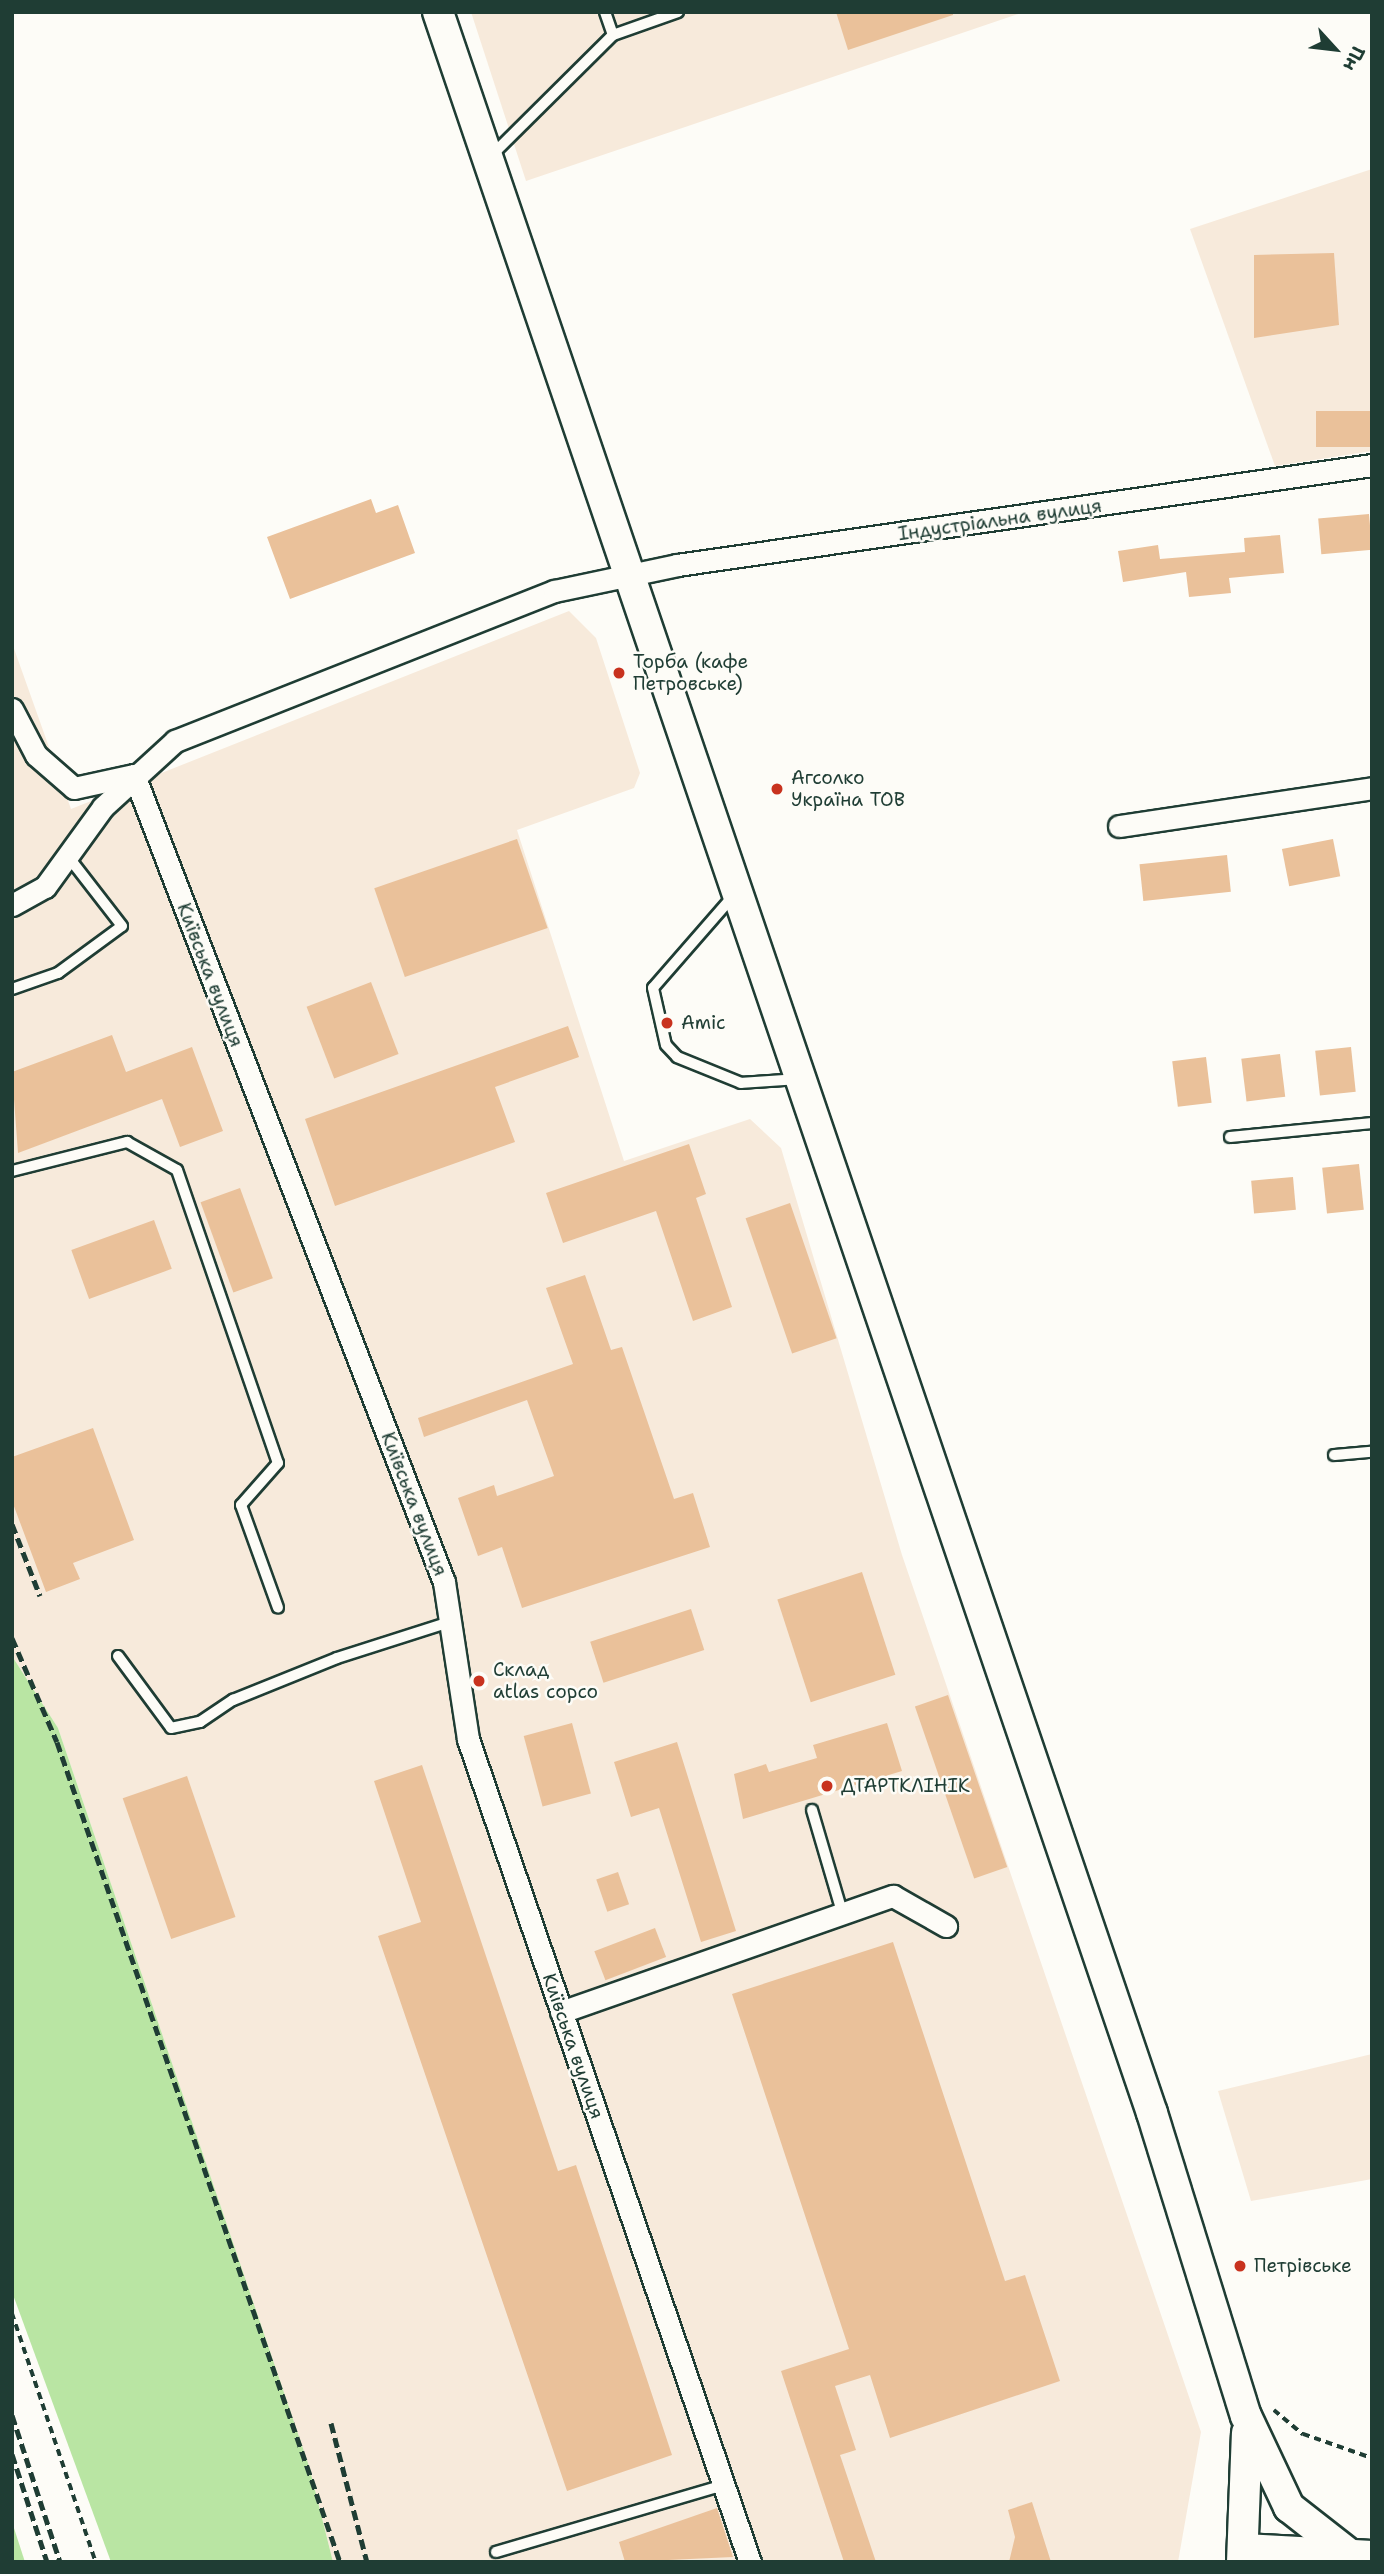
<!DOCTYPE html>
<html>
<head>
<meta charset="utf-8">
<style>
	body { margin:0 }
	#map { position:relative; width:1384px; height:2574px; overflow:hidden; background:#fdfcf7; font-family:"Shantell Sans",sans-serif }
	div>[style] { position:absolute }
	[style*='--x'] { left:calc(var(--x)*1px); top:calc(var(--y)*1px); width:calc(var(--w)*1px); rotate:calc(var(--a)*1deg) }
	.built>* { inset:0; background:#f7eadb }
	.green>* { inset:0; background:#b9e5a3 }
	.building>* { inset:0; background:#eac19a; transform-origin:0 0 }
	.path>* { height:3.5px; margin-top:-1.75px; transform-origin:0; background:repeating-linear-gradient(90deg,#1f3d34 0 7px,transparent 0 12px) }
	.roads { filter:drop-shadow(2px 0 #1f3d34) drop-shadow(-2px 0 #1f3d34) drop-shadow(0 2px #1f3d34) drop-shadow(0 -2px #1f3d34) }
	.service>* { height:10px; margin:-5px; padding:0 5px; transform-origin:5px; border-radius:5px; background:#fdfcf7 }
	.minor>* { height:21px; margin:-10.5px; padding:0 10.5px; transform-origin:10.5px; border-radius:10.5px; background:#fdfcf7 }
	.secondary>* { height:30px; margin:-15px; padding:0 15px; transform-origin:15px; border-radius:15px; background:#fdfcf7 }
	.rail>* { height:5px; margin-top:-2.5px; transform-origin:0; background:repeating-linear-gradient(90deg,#1f3d34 0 10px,transparent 0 15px) }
	.dots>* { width:19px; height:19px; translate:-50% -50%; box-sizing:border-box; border:4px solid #fdfcf7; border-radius:50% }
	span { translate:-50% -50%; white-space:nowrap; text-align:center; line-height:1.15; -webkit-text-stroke:5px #fdfcf7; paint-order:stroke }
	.street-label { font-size:19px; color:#1f3d34 }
	.poi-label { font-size:19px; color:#1f3d34 }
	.left { translate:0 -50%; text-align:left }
	.frame { position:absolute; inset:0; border:14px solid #1f3d34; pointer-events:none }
	.north { position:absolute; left:1300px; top:14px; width:70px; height:70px; -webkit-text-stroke:5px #fdfcf7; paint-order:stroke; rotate:117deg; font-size:19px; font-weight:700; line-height:28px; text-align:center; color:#1f3d34 }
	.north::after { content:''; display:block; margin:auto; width:24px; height:32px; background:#1f3d34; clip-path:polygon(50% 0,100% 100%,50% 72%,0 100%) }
</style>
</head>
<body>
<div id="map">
	<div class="built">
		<i style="clip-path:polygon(471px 12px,1024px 12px,526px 181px)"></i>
		<i style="clip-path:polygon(1372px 169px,1372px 451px,1275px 466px,1190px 229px)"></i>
		<i style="clip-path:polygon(569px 611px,596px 638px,640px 773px,634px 788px,517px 830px,624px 1161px,750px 1119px,781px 1148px,902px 1555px,1201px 2432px,1178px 2562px,333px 2562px,309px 2466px,58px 1728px,12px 1656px,12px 643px,71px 809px)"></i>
		<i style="clip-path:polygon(1372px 2054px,1372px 2179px,1251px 2201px,1218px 2091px)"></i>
	</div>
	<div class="green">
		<i style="clip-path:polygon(12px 1656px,58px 1728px,309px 2466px,333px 2562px,111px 2562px,12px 2292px)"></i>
		<i style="clip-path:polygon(12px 2522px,25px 2562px,12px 2562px)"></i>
	</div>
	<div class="building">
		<i style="clip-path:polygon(836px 12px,953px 12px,953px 15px,848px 50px)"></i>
		<i style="clip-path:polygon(1334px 253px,1339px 325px,1254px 338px,1254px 255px)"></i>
		<i style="left:1372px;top:411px;width:36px;height:56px;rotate:90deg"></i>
		<i style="clip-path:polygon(371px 499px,376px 513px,398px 505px,415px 553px,290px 599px,267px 537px)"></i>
		<i style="left:1369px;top:514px;width:36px;height:51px;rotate:85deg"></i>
		<i style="clip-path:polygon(1280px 535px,1284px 573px,1229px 578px,1231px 593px,1189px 597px,1186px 572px,1123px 582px,1118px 551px,1158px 545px,1160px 559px,1245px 552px,1244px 538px)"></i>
		<i style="left:517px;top:839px;width:94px;height:151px;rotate:71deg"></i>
		<i style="left:1333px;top:839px;width:38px;height:52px;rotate:79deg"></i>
		<i style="left:1227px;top:855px;width:37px;height:88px;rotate:84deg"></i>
		<i style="left:371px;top:982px;width:77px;height:69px;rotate:69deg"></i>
		<i style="clip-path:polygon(568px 1026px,579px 1057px,495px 1087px,515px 1142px,335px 1206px,305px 1119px)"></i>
		<i style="clip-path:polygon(112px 1035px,126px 1072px,192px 1047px,223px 1131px,180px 1147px,162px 1099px,18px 1153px,12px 1072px)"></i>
		<i style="left:1351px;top:1047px;width:45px;height:36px;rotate:84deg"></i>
		<i style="left:1280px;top:1054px;width:43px;height:39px;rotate:83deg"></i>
		<i style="left:1206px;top:1057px;width:46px;height:34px;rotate:83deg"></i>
		<i style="clip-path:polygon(689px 1144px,706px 1194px,696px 1198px,732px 1307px,693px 1321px,656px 1211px,563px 1243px,546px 1193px)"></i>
		<i style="left:1359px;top:1164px;width:46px;height:37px;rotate:84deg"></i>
		<i style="left:1293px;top:1177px;width:33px;height:42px;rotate:85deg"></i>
		<i style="left:240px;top:1188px;width:96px;height:42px;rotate:70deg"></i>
		<i style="left:790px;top:1203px;width:143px;height:47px;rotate:71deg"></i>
		<i style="left:154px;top:1220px;width:52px;height:88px;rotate:70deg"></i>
		<i style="clip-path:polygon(585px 1275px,611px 1350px,622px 1347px,674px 1499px,693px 1493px,710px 1547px,522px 1608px,502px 1547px,478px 1556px,458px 1498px,494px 1485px,497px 1496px,554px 1476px,527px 1400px,424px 1437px,418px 1418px,573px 1364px,546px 1288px)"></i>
		<i style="clip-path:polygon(93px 1428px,134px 1540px,73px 1563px,80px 1579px,46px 1592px,12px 1501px,12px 1457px)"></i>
		<i style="left:862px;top:1572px;width:108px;height:89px;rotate:72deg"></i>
		<i style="left:691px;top:1609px;width:43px;height:106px;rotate:72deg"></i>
		<i style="left:948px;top:1695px;width:182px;height:35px;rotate:71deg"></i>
		<i style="left:572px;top:1723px;width:73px;height:50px;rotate:75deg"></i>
		<i style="clip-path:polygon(887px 1723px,902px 1771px,743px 1819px,734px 1774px,766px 1764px,769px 1772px,817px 1758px,813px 1745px)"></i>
		<i style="clip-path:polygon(677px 1742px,736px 1931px,701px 1942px,659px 1808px,631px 1817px,614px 1762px)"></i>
		<i style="clip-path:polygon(422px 1765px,558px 2171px,576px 2165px,672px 2455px,567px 2491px,378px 1936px,421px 1922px,374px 1781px)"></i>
		<i style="left:187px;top:1776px;width:149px;height:68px;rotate:71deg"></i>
		<i style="left:618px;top:1872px;width:34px;height:23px;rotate:71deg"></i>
		<i style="left:655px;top:1928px;width:31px;height:65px;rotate:69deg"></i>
		<i style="clip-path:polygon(893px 1942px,1005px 2281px,1025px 2275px,1060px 2381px,890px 2438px,870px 2375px,835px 2386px,856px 2450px,840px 2455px,876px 2562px,844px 2562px,781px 2371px,849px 2349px,732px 1994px)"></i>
		<i style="clip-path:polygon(1032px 2502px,1051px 2562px,1009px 2562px,1015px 2537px,1008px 2510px)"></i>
		<i style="clip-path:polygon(717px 2508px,733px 2557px,625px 2562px,619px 2542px)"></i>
	</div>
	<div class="path">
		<i style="--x:12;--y:2313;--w:263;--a:71.4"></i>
		<i style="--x:1274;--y:2410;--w:38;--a:40"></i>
		<i style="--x:1303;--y:2434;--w:73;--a:19.2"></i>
	</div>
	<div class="roads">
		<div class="service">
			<i style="--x:605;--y:12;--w:24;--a:71"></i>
			<i style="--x:490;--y:157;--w:173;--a:-44.8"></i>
			<i style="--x:613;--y:35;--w:69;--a:-19.5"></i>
			<i style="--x:734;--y:895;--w:123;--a:131.1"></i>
			<i style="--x:653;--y:988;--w:58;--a:77.2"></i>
			<i style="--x:666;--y:1045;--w:16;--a:47"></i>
			<i style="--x:677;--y:1057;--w:69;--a:22.1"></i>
			<i style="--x:741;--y:1083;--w:57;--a:-4"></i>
			<i style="--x:12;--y:989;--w:49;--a:-19.2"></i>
			<i style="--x:58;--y:973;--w:79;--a:-36.3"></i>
			<i style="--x:122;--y:926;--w:90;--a:-127.8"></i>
			<i style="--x:1230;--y:1137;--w:143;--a:-5.6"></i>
			<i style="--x:12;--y:1171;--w:119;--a:-14.2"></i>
			<i style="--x:127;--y:1142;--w:57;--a:29.2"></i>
			<i style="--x:177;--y:1170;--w:310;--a:71"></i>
			<i style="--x:278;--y:1463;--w:56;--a:131.4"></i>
			<i style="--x:241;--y:1505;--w:109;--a:70.2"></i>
			<i style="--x:1334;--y:1455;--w:38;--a:-5"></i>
			<i style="--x:118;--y:1656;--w:89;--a:53.6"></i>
			<i style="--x:171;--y:1728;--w:30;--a:-12"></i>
			<i style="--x:200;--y:1722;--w:40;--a:-34"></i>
			<i style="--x:233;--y:1700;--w:112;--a:-22"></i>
			<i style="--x:337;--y:1658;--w:119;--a:-17.7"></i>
			<i style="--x:812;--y:1810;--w:106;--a:73.6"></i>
			<i style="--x:496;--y:2552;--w:237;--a:-16.4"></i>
		</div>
		<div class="minor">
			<i style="--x:12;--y:709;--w:52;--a:62.4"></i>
			<i style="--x:36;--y:755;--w:50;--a:41"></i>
			<i style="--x:74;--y:788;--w:61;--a:-12.2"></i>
			<i style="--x:134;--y:775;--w:864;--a:68.99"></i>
			<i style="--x:444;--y:1582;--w:159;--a:81.3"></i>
			<i style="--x:468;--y:1739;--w:870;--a:71.09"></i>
			<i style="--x:1119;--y:826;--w:256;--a:-8.5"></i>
			<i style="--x:12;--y:905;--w:38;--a:-29"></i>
			<i style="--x:45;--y:887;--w:99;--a:-54.1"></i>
			<i style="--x:103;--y:807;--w:98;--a:-42.5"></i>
			<i style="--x:175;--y:741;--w:408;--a:-21.6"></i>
			<i style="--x:554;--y:591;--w:126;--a:-11.9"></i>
			<i style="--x:677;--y:565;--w:702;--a:-8.19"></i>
			<i style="--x:561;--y:2012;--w:352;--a:-19.3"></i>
			<i style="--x:893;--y:1896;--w:61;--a:29.5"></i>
		</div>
		<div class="secondary">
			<i style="--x:438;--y:12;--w:2219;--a:71.23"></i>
			<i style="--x:1152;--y:2113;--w:317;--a:72.8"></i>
			<i style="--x:1246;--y:2416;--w:101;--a:64.7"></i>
			<i style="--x:1289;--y:2507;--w:76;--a:38.1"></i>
			<i style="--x:1244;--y:2549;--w:128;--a:3.1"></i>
			<i style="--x:1242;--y:2562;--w:129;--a:-87.8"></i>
		</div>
	</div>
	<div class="rail">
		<i style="--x:12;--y:1524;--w:77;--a:68.7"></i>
		<i style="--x:12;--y:1638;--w:113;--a:66.6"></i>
		<i style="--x:57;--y:1742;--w:867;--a:70.96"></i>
		<i style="--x:12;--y:2415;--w:155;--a:71.9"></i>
		<i style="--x:331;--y:2423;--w:144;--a:75.5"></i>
		<i style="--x:12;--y:2454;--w:114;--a:72"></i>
	</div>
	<div class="dots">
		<i style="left:619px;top:673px;background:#c8321e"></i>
		<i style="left:777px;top:789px;background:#c8321e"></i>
		<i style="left:667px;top:1023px;background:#c8321e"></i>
		<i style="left:479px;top:1681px;background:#c8321e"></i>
		<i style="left:827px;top:1786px;background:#c8321e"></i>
		<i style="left:1240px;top:2266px;background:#c8321e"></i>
	</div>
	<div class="street-label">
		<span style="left:1000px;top:520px;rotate:-8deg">Індустріальна вулиця</span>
		<span style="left:210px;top:975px;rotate:69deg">Київська вулиця</span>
		<span style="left:414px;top:1504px;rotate:69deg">Київська вулиця</span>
		<span style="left:573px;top:2046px;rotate:71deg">Київська вулиця</span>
	</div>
	<div class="poi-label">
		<span class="left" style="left:633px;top:673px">Торба (кафе<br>Петровське)</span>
		<span class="left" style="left:791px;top:789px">Агсолко<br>Україна ТОВ</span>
		<span class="left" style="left:681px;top:1023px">Amic</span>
		<span class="left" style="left:493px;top:1681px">Склад<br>atlas copco</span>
		<span class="left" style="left:841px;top:1786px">ДТАРТКЛІНІК</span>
		<span class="left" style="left:1254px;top:2266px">Петрівське</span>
	</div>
	<div class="frame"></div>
	<div class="north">Пн</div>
</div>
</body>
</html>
